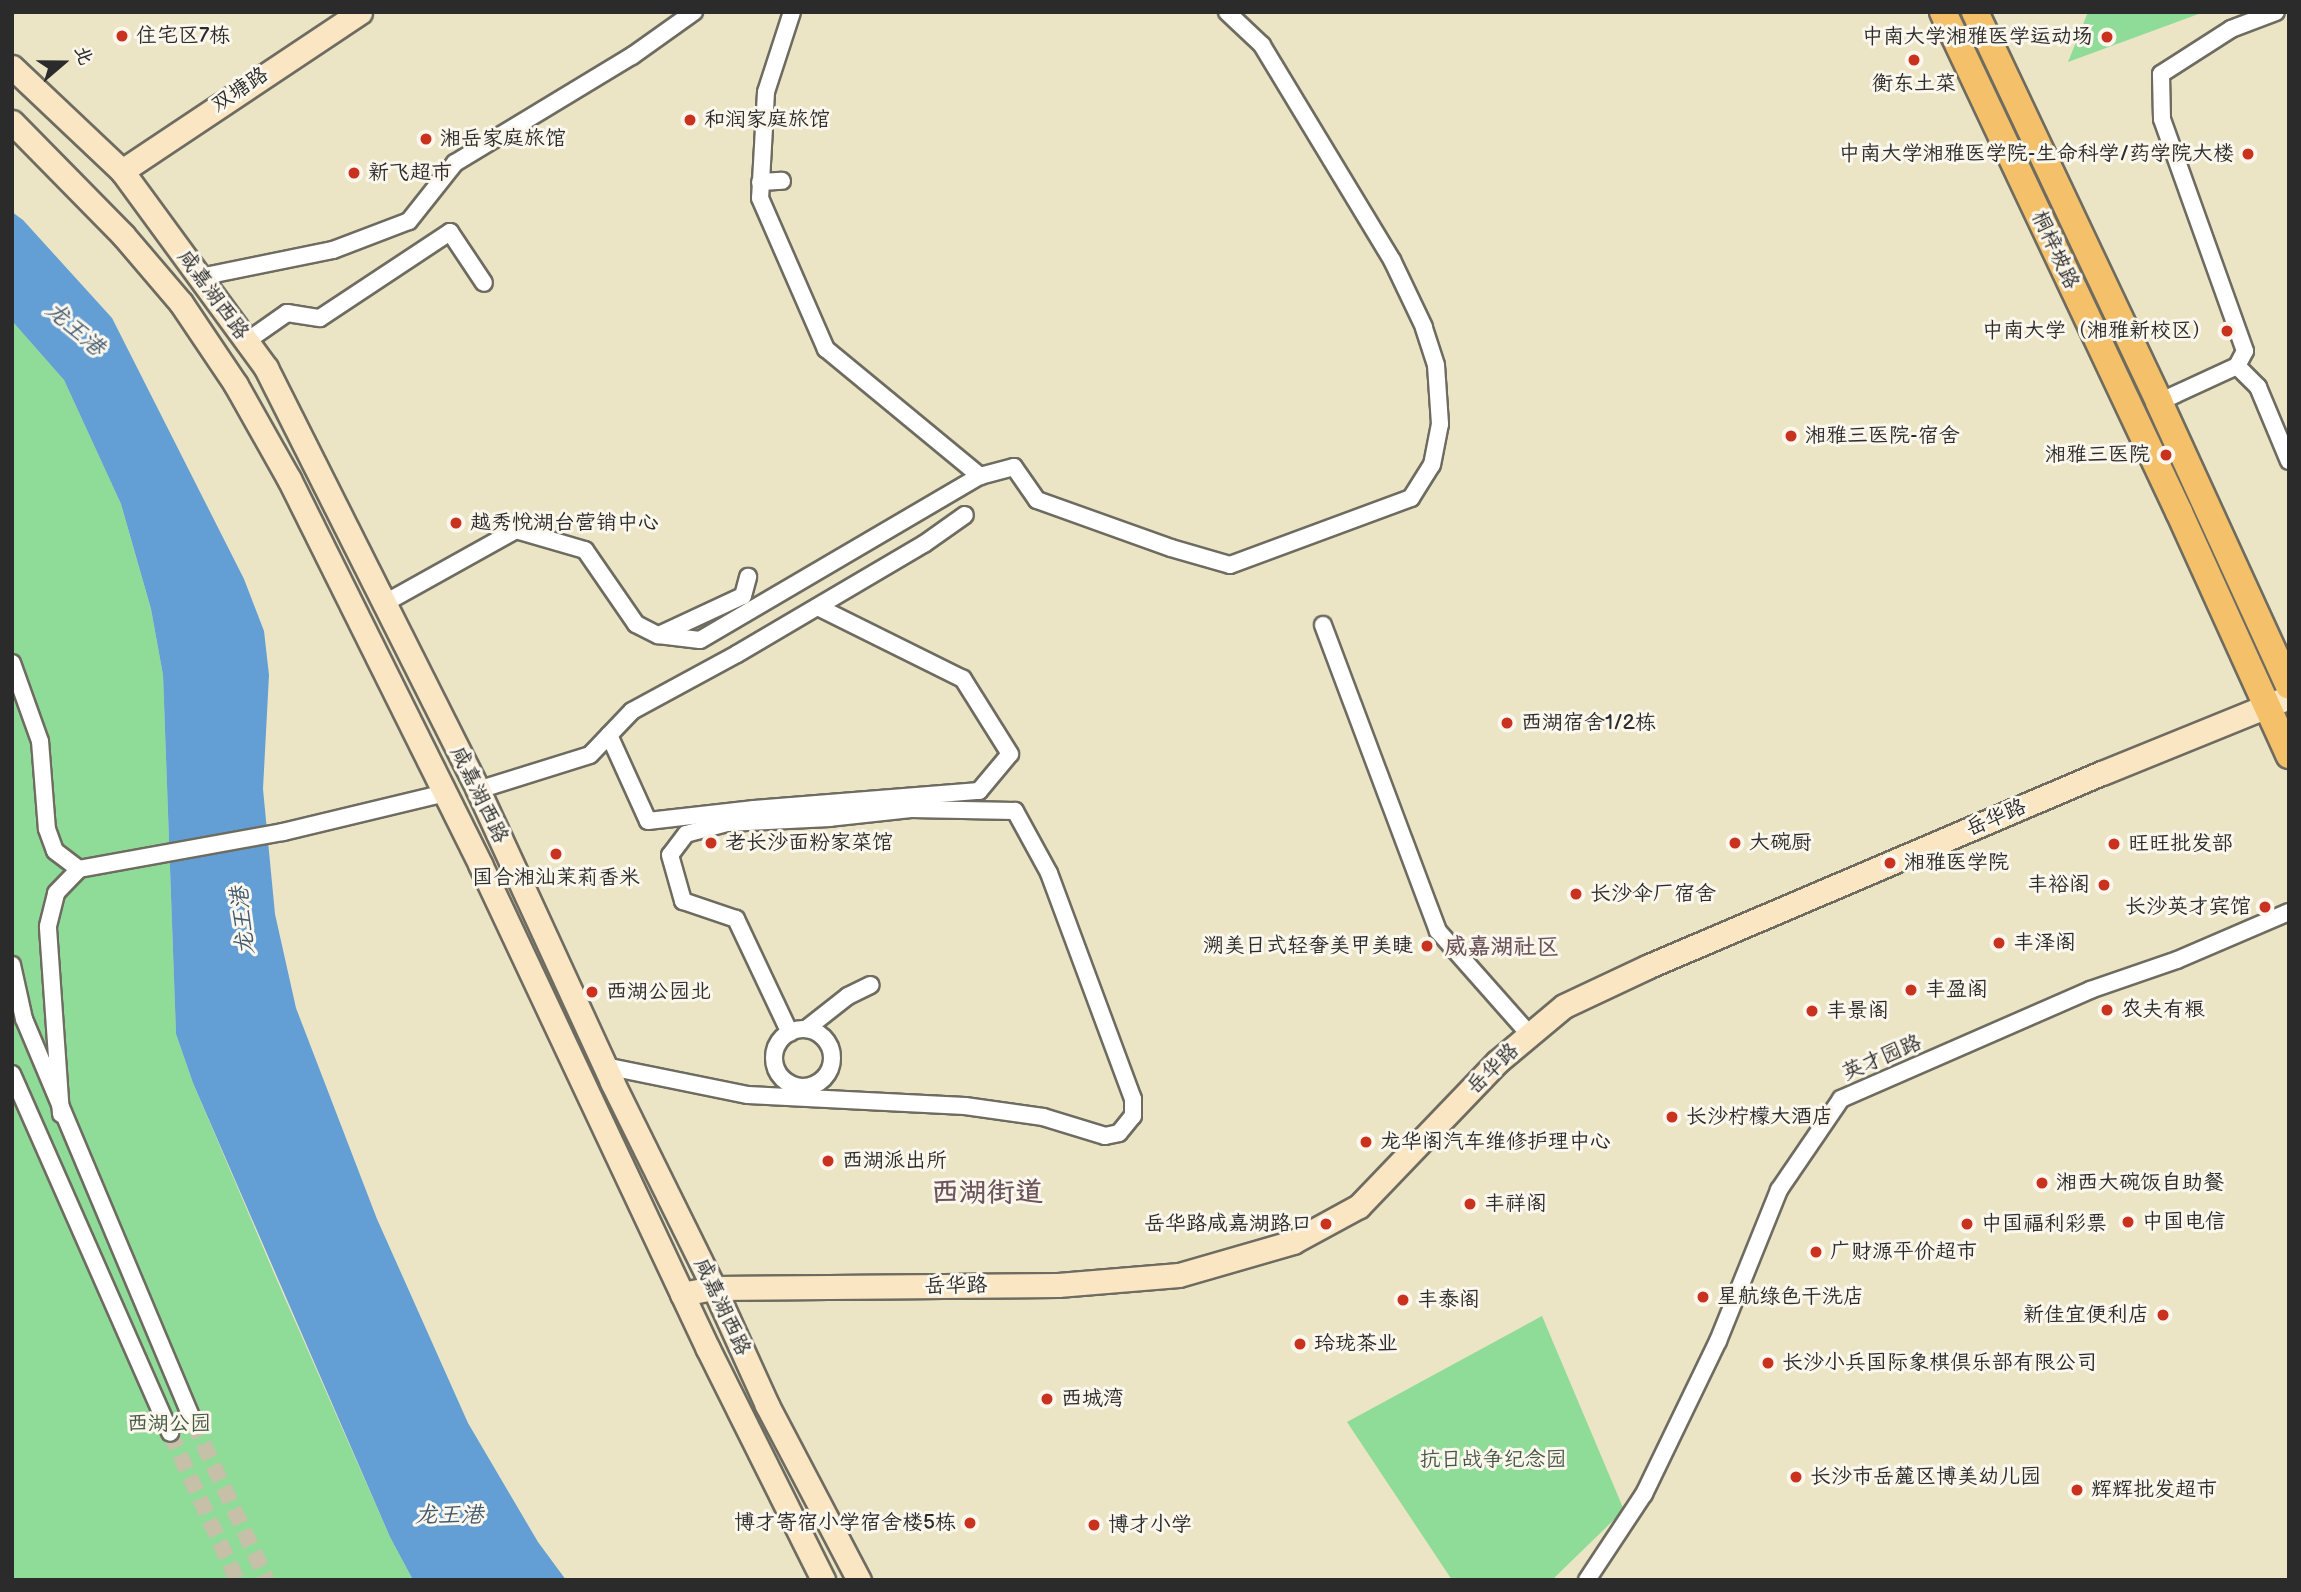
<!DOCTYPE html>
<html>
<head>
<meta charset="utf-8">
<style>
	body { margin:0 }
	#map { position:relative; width:2301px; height:1592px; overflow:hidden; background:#ebe5c6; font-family:"Balsamiq Sans","LXGW WenKai TC",sans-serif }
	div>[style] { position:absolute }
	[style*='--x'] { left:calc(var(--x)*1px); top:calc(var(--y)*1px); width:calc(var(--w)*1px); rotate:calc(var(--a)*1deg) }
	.green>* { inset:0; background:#8fdb98 }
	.water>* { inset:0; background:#639fd4 }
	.street-tunnel>* { height:16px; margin-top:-8px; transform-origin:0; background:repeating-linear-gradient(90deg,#c5c0a7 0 16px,transparent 0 24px) }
	.roads { filter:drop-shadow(2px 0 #6e6c61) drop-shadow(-2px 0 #6e6c61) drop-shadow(0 2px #6e6c61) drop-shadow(0 -2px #6e6c61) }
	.street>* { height:16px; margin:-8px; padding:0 8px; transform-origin:8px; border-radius:8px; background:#fff }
	.street>.ring { margin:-8px; padding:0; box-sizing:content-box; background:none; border:16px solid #fff; border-radius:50% }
	.secondary>* { height:23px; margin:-11.5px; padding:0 11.5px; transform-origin:11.5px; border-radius:11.5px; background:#fbe6c3 }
	.primary>* { height:26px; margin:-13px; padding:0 13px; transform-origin:13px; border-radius:13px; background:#f4c16a }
	.dots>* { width:19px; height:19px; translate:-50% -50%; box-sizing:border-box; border:4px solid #fbf7ec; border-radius:50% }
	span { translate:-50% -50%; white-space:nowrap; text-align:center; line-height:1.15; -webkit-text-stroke:6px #fbf7ec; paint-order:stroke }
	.poi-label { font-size:21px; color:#2b2b2b }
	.left { translate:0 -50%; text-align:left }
	.right { translate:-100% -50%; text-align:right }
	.street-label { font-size:21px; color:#2b2b2b }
	.park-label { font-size:21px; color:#445746 }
	.water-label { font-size:23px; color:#41596f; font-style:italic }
	.neighbourhood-label { font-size:23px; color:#6c545d; font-weight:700 }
	.district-label { font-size:28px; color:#6c545d; font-weight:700 }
	.frame { position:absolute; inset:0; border:14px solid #2b2b2b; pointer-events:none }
	.north { position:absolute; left:28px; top:28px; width:70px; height:70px; -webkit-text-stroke:5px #fbf7ec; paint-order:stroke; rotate:70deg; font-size:19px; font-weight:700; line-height:28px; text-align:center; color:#2b2b2b }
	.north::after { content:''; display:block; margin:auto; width:24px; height:32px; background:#2b2b2b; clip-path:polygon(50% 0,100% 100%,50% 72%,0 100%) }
</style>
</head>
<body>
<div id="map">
	<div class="green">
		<i style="clip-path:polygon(2088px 12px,2204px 12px,2068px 62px)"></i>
		<i style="clip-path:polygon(12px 321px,64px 380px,121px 504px,151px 609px,163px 675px,176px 1034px,193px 1083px,276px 1278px,390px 1537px,413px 1580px,12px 1580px)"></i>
		<i style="clip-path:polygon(1542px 1316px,1624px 1510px,1552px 1580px,1452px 1580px,1347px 1422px)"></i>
	</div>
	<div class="water">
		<i style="clip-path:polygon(12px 212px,23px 220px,112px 318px,244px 579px,264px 631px,269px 675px,263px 789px,275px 914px,296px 1008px,377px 1219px,468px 1423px,538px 1542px,566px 1580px,413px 1580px,390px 1537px,193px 1083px,176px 1034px,163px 675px,151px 609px,121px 504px,64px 380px,12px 321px)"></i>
	</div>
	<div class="street-tunnel">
		<i style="--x:193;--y:1422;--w:174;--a:64.9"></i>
		<i style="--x:170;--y:1433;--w:162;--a:65.5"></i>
	</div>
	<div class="roads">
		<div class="street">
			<i style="--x:792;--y:12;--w:84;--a:108"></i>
			<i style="--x:766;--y:92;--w:106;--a:93.2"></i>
			<i style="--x:760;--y:198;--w:165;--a:66.4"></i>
			<i style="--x:826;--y:349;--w:200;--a:39.5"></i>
			<i style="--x:760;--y:182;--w:22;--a:-3"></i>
			<i style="--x:200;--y:277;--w:136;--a:-11.5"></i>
			<i style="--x:333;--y:250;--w:81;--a:-20.9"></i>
			<i style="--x:409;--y:221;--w:74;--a:-51.6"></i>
			<i style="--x:455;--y:163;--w:207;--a:-31.2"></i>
			<i style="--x:632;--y:56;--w:76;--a:-35.4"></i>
			<i style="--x:247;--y:341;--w:49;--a:-35"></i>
			<i style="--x:287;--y:313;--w:33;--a:9"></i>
			<i style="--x:320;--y:318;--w:156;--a:-33.5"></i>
			<i style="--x:450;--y:232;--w:61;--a:56.3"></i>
			<i style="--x:2237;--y:366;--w:30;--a:45"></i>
			<i style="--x:2258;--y:387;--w:80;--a:67.3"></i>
			<i style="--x:2159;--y:402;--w:86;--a:-24.8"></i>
			<i style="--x:2237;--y:366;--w:17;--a:-62"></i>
			<i style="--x:2245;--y:351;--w:246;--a:-109.7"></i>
			<i style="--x:2162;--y:119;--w:45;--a:-91.3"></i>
			<i style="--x:2161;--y:74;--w:83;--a:-32.7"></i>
			<i style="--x:2231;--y:29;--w:48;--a:-20.7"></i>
			<i style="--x:385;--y:603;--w:150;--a:-29.1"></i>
			<i style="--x:516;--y:530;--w:72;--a:16.2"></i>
			<i style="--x:585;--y:550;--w:90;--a:55.4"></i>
			<i style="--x:636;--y:624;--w:25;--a:27"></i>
			<i style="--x:658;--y:635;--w:42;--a:6.8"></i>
			<i style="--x:700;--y:640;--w:324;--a:-30.4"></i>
			<i style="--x:980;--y:476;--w:35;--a:-15"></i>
			<i style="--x:1014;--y:467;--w:40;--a:55.1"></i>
			<i style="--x:1037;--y:500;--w:142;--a:19.7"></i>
			<i style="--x:1171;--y:548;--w:61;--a:16.1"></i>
			<i style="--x:1230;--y:565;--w:193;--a:-20.3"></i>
			<i style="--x:1411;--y:498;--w:39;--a:-58"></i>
			<i style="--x:1432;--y:465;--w:42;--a:-79"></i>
			<i style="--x:1440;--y:424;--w:59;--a:-93.9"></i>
			<i style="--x:1436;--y:365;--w:40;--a:-108"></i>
			<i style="--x:1424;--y:327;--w:74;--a:-115.5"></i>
			<i style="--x:1392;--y:260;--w:251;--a:-121.2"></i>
			<i style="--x:1262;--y:45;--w:48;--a:-136.7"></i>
			<i style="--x:1323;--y:625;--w:327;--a:69.4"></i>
			<i style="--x:1438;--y:931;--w:139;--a:48.5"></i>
			<i style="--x:661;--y:634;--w:90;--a:-24.9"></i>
			<i style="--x:743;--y:596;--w:20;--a:-75"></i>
			<i style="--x:12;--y:663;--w:83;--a:70.3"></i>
			<i style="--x:40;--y:741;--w:88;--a:85.5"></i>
			<i style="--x:47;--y:829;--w:23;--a:70"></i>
			<i style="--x:55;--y:851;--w:30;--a:37"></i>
			<i style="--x:609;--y:735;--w:94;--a:65.6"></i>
			<i style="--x:648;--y:821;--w:107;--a:-6.5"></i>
			<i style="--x:754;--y:809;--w:226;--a:-4.6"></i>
			<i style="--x:979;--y:791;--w:48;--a:-50"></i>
			<i style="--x:1010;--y:754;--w:89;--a:-122.1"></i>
			<i style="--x:963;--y:679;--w:162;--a:-153.6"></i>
			<i style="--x:478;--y:790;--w:117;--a:-17.4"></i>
			<i style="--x:590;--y:755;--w:61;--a:-46.3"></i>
			<i style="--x:632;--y:711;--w:119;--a:-28.5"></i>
			<i style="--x:737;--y:654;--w:217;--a:-30.5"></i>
			<i style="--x:924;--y:544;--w:50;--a:-35.3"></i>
			<i style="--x:12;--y:965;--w:55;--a:77.5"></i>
			<i style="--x:24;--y:1019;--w:437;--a:67.2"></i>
			<i class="ring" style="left:774px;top:1029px;width:42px;height:42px"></i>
			<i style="--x:806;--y:1029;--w:53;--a:-38.2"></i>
			<i style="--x:848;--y:996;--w:25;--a:-26"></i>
			<i style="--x:605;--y:1066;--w:146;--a:11.5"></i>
			<i style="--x:748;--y:1095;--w:217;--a:2.9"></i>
			<i style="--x:965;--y:1106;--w:79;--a:8"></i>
			<i style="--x:1043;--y:1117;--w:65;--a:17"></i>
			<i style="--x:1105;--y:1136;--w:14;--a:-12"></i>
			<i style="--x:1119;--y:1133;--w:22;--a:-51"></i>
			<i style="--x:1133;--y:1116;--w:17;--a:-90"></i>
			<i style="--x:1133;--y:1099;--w:241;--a:-110.4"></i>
			<i style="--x:1049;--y:873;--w:71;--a:-118.7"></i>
			<i style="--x:1015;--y:811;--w:104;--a:-178.9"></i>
			<i style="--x:911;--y:809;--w:81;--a:173.7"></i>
			<i style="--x:830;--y:818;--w:103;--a:177.2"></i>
			<i style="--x:727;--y:823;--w:42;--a:165"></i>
			<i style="--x:686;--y:834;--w:26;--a:127"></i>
			<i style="--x:670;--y:855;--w:48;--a:74.2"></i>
			<i style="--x:683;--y:901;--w:56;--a:18.8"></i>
			<i style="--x:736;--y:919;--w:126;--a:64.7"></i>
			<i style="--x:12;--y:1074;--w:392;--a:66.2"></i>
			<i style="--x:61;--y:1114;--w:188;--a:-94"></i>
			<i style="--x:48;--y:926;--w:34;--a:-76"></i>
			<i style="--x:56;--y:893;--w:33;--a:-46"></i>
			<i style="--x:79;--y:869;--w:207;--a:-10.3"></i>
			<i style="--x:283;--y:832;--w:167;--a:-13.5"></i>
			<i style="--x:1587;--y:1580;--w:103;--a:-56.5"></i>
			<i style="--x:1644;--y:1494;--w:170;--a:-64.2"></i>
			<i style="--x:1718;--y:1341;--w:163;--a:-68"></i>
			<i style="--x:1779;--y:1190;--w:110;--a:-55.7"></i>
			<i style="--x:1841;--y:1099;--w:272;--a:-23.6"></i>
			<i style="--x:2090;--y:990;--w:92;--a:-19"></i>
			<i style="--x:2177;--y:960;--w:122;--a:-23.2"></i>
		</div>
		<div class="secondary">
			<i style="--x:12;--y:67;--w:151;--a:43.4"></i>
			<i style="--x:122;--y:171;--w:244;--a:53.8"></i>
			<i style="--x:266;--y:368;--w:472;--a:63.3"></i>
			<i style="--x:478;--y:790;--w:321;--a:65.3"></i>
			<i style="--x:612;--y:1082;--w:230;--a:63.7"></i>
			<i style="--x:714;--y:1288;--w:128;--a:65.6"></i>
			<i style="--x:767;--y:1405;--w:198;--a:62.3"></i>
			<i style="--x:12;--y:122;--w:158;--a:45.5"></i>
			<i style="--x:123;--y:235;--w:89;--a:49.5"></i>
			<i style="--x:181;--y:303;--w:99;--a:56.1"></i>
			<i style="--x:236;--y:385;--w:108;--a:60.6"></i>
			<i style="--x:289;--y:479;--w:430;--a:63.6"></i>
			<i style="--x:480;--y:864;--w:536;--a:64.82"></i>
			<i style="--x:708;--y:1349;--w:258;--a:63.5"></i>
			<i style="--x:122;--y:171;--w:286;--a:-33.7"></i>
			<i style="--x:682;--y:1294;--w:33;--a:-11"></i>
			<i style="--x:714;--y:1288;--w:344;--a:-0.5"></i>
			<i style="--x:1058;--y:1285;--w:121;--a:-4.7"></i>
			<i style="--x:1179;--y:1275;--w:119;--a:-16.1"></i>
			<i style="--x:1293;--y:1242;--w:75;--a:-28.6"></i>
			<i style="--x:1359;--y:1206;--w:199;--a:-46.2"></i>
			<i style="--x:1497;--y:1062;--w:87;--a:-39.9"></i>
			<i style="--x:1564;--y:1006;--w:94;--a:-25.2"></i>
			<i style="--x:1649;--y:966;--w:492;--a:-23.1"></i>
			<i style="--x:2102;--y:773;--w:202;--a:-22.1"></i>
		</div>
		<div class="primary">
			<i style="--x:1943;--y:12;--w:553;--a:64.73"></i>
			<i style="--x:2179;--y:512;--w:267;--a:65.6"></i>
			<i style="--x:1975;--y:12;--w:431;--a:64.7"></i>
			<i style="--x:2159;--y:402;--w:312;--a:65.4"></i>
		</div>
	</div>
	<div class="dots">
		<i style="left:122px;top:36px;background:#c8321e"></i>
		<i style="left:2107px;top:37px;background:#c8321e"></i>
		<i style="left:1914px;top:60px;background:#c8321e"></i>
		<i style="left:690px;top:120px;background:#c8321e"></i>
		<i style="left:426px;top:139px;background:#c8321e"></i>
		<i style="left:2248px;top:154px;background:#c8321e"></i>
		<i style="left:354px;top:173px;background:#c8321e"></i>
		<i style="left:2227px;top:331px;background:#c8321e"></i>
		<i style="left:1791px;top:436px;background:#c8321e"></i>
		<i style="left:2166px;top:455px;background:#c8321e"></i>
		<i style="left:456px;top:523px;background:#c8321e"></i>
		<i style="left:1507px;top:723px;background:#c8321e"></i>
		<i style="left:711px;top:843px;background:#c8321e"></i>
		<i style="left:1735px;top:843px;background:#c8321e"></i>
		<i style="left:2114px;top:844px;background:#c8321e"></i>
		<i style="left:556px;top:854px;background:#c8321e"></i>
		<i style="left:1890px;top:863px;background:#c8321e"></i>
		<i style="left:2104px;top:885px;background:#c8321e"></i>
		<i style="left:1576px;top:894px;background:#c8321e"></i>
		<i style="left:2265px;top:907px;background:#c8321e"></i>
		<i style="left:1999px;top:943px;background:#c8321e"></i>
		<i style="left:1427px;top:946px;background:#c8321e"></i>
		<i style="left:1911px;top:990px;background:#c8321e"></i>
		<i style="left:592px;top:992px;background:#c8321e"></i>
		<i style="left:2107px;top:1010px;background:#c8321e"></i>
		<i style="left:1812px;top:1011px;background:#c8321e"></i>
		<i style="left:1672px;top:1117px;background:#c8321e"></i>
		<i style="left:1366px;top:1142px;background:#c8321e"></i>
		<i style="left:828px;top:1161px;background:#c8321e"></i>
		<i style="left:2042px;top:1183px;background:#c8321e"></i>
		<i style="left:1470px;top:1204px;background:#c8321e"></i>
		<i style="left:2128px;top:1222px;background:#c8321e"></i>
		<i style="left:1326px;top:1224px;background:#c8321e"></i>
		<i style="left:1967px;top:1224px;background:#c8321e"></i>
		<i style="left:1816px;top:1252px;background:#c8321e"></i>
		<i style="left:1703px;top:1297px;background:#c8321e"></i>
		<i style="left:1403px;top:1300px;background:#c8321e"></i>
		<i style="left:2163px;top:1315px;background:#c8321e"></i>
		<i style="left:1300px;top:1344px;background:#c8321e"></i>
		<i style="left:1768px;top:1363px;background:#c8321e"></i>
		<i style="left:1047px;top:1399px;background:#c8321e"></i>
		<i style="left:1796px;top:1477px;background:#c8321e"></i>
		<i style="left:2077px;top:1490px;background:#c8321e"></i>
		<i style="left:970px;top:1523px;background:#c8321e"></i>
		<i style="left:1094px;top:1525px;background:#c8321e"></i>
	</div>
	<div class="poi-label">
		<span class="left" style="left:136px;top:36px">住宅区7栋</span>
		<span class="right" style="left:2093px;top:37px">中南大学湘雅医学运动场</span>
		<span style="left:1914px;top:84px">衡东土菜</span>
		<span class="left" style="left:704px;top:120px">和润家庭旅馆</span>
		<span class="left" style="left:440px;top:139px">湘岳家庭旅馆</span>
		<span class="right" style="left:2234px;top:154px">中南大学湘雅医学院-生命科学/药学院大楼</span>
		<span class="left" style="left:368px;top:173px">新飞超市</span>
		<span class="right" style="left:2213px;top:331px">中南大学（湘雅新校区）</span>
		<span class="left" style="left:1805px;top:436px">湘雅三医院-宿舍</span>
		<span class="right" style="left:2150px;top:455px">湘雅三医院</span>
		<span class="left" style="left:470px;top:523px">越秀悦湖台营销中心</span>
		<span class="left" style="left:1521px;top:723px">西湖宿舍1/2栋</span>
		<span class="left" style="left:725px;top:843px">老长沙面粉家菜馆</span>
		<span class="left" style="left:1749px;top:843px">大碗厨</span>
		<span class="left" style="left:2128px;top:844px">旺旺批发部</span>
		<span class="left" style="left:1904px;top:863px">湘雅医学院</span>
		<span style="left:556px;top:878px">国合湘汕茉莉香米</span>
		<span class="right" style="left:2090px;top:885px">丰裕阁</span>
		<span class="left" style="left:1590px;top:894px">长沙伞厂宿舍</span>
		<span class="right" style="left:2251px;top:907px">长沙英才宾馆</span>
		<span class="left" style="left:2013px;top:943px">丰泽阁</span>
		<span class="right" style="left:1413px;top:946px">溯美日式轻奢美甲美睫</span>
		<span class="left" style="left:1925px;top:990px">丰盈阁</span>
		<span class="left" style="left:606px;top:992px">西湖公园北</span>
		<span class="left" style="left:2121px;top:1010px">农夫有粮</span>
		<span class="left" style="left:1826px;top:1011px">丰景阁</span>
		<span class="left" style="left:1686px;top:1117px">长沙柠檬大酒店</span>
		<span class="left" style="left:1380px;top:1142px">龙华阁汽车维修护理中心</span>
		<span class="left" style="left:842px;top:1161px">西湖派出所</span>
		<span class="left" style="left:2056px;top:1183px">湘西大碗饭自助餐</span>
		<span class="left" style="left:1484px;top:1204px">丰祥阁</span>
		<span class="left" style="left:2142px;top:1222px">中国电信</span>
		<span class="right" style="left:1312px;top:1224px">岳华路咸嘉湖路口</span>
		<span class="left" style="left:1981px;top:1224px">中国福利彩票</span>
		<span class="left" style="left:1830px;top:1252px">广财源平价超市</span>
		<span class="left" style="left:1717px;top:1297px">星航绿色干洗店</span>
		<span class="left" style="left:1417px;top:1300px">丰泰阁</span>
		<span class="right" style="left:2149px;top:1315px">新佳宜便利店</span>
		<span class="left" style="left:1314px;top:1344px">玲珑茶业</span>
		<span class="left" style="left:1782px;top:1363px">长沙小兵国际象棋俱乐部有限公司</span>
		<span class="left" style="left:1061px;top:1399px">西城湾</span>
		<span class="left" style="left:1810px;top:1477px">长沙市岳麓区博美幼儿园</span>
		<span class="left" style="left:2091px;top:1490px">辉辉批发超市</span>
		<span class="right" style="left:956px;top:1523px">博才寄宿小学宿舍楼5栋</span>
		<span class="left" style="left:1108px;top:1525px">博才小学</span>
	</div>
	<div class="street-label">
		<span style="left:240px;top:90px;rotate:-34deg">双塘路</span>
		<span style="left:2055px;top:250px;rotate:65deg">桐梓坡路</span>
		<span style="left:213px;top:295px;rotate:54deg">咸嘉湖西路</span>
		<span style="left:479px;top:795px;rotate:64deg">咸嘉湖西路</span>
		<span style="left:1996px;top:818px;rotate:-23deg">岳华路</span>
		<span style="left:1882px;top:1058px;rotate:-23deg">英才园路</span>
		<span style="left:1493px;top:1069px;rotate:-44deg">岳华路</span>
		<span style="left:956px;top:1286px;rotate:-1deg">岳华路</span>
		<span style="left:722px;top:1307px;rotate:65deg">咸嘉湖西路</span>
	</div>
	<div class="park-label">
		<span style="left:169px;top:1424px">西湖公园</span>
		<span style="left:1493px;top:1460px">抗日战争纪念园</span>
	</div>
	<div class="water-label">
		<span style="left:75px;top:329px;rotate:41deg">龙王港</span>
		<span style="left:243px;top:921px;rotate:-96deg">龙王港</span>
		<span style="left:449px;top:1515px">龙王港</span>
	</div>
	<div class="neighbourhood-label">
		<span style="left:1502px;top:947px">威嘉湖社区</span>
	</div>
	<div class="district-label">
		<span style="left:987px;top:1193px">西湖街道</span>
	</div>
	<div class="frame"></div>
	<div class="north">北</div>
</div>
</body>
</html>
